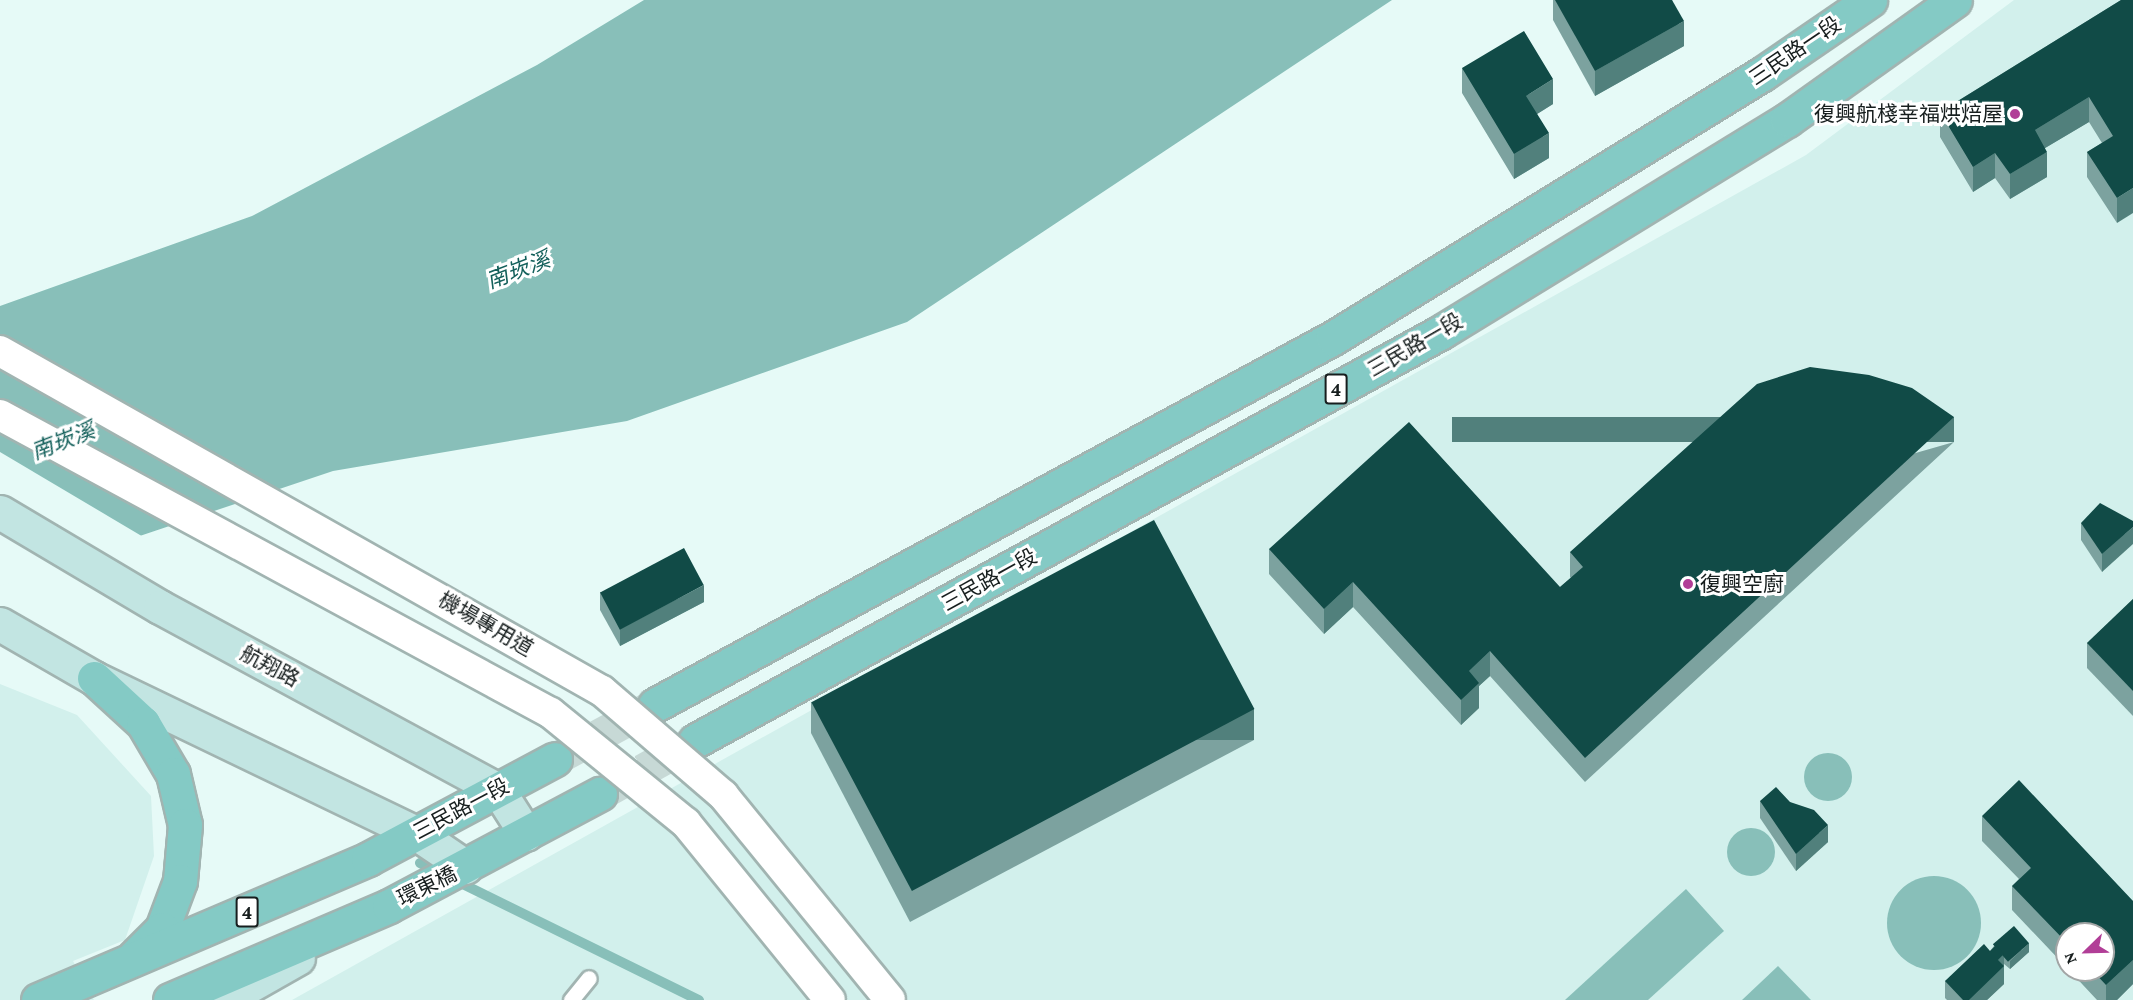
<!DOCTYPE html>
<html>
<head>
<meta charset="utf-8">
<style>
	body { margin:0 }
	#map { position:relative; width:2133px; height:1000px; overflow:hidden; background:#e6faf7; font-family:"Crimson Pro","Noto Sans TC",serif }
	div>[style] { position:absolute }
	[style*='--x'] { left:calc(var(--x)*1px); top:calc(var(--y)*1px); width:calc(var(--w)*1px); rotate:calc(var(--a)*1deg) }
	.built>* { inset:0; background:#d2f0ec }
	.water>* { inset:0; background:#88bfb9 }
	.round { border-radius:50% }
	.pier>* { inset:0; background:#e6faf7 }
	.stream>* { height:10px; margin:-5px; padding:0 5px; transform-origin:5px; border-radius:5px; background:#88bfb9 }
	.primary-tunnel>* { height:33px; margin-top:-16.5px; transform-origin:0; background:repeating-linear-gradient(90deg,#c7d9d6 0 33px,transparent 0 49px) }
	.roads { filter:drop-shadow(2px 0 #a1b4b1) drop-shadow(-2px 0 #a1b4b1) drop-shadow(0 2px #a1b4b1) drop-shadow(0 -2px #a1b4b1) }
	.lane>* { height:15px; margin:-7.5px; padding:0 7.5px; transform-origin:7.5px; border-radius:7.5px; background:#fff }
	.secondary>* { height:33px; margin:-16.5px; padding:0 16.5px; transform-origin:16.5px; border-radius:16.5px; background:#c2e5e2 }
	.primary>* { height:33px; margin:-16.5px; padding:0 16.5px; transform-origin:16.5px; border-radius:16.5px; background:#84cac5 }
	.bridges { filter:drop-shadow(2px 0 #a1b4b1) drop-shadow(-2px 0 #a1b4b1) drop-shadow(0 2px #a1b4b1) drop-shadow(0 -2px #a1b4b1) }
	.street-bridge>* { height:30px; margin:-15px; padding:0 15px; transform-origin:15px; border-radius:15px; background:#fff }
	.wall>* { inset:0; background:#7ca29f }
	.shaded-wall>* { inset:0; background:#51807c; transform-origin:0 0 }
	.building>* { inset:0; background:#114b47; transform-origin:0 0 }
	.dots>* { width:16px; height:16px; translate:-50% -50%; box-sizing:border-box; border:3px solid #fff; border-radius:50% }
	span { translate:-50% -50%; white-space:nowrap; text-align:center; line-height:1.15; -webkit-text-stroke:6px #fff; paint-order:stroke }
	.shield-label span { padding:2px 4px; background:#fff; border:2px solid; border-radius:4px; -webkit-text-stroke-width:0 }
	.shield-label { font-size:20px; color:#171e1e; font-weight:700 }
	.street-label { font-size:21px; color:#171e1e }
	.poi-label { font-size:21px; color:#171e1e }
	.right { translate:-100% -50%; text-align:right }
	.left { translate:0 -50%; text-align:left }
	.water-label { font-size:22px; color:#14605b; font-style:italic }
	.north { position:absolute; left:2055px; top:922px; width:60px; height:60px; box-sizing:border-box; background:#fff; border:2px solid #a2a5a5; border-radius:50%; rotate:247deg; font-size:16px; font-weight:700; line-height:24px; text-align:center; color:#171e1e }
	.north::after { content:''; display:block; margin:auto; width:21px; height:27px; background:#b13e97; clip-path:polygon(50% 0,100% 100%,50% 72%,0 100%) }
</style>
</head>
<body>
<div id="map">
	<div class="built">
		<i style="clip-path:polygon(evenodd,2014px 0,2133px 0,2133px 1000px,292px 1000px,1806px 155px,2014px 0,2067px 934px,2103px 934px,2103px 970px,2067px 970px,2067px 934px)"></i>
		<i style="clip-path:polygon(0 684px,77px 715px,151px 796px,154px 856px,125px 940px,73px 961px,94px 1000px,0 1000px)"></i>
	</div>
	<div class="water">
		<i style="clip-path:polygon(644px 0,1392px 0,907px 322px,627px 421px,333px 471px,0 583px,0 306px,252px 216px,537px 65px)"></i>
		<i class="round" style="left:1804px;top:753px;width:48px;height:48px"></i>
		<i class="round" style="left:1727px;top:828px;width:48px;height:48px"></i>
		<i class="round" style="left:1887px;top:876px;width:94px;height:94px"></i>
		<i style="clip-path:polygon(1686px 889px,1724px 931px,1648px 1000px,1565px 1000px)"></i>
		<i style="clip-path:polygon(1778px 966px,1811px 1000px,1742px 1000px)"></i>
	</div>
	<div class="pier">
		<i style="clip-path:polygon(0 452px,145px 538px,0 586px)"></i>
	</div>
	<div class="stream">
		<i style="--x:420;--y:863;--w:311;--a:26.2"></i>
	</div>
	<div class="primary-tunnel">
		<i style="--x:555;--y:759;--w:114;--a:-28.4"></i>
		<i style="--x:600;--y:794;--w:109;--a:-29.2"></i>
	</div>
	<div class="roads">
		<div class="lane">
			<i style="--x:571;--y:1000;--w:28;--a:-51"></i>
		</div>
		<div class="secondary">
			<i style="--x:0;--y:512;--w:186;--a:30.7"></i>
			<i style="--x:160;--y:607;--w:384;--a:28.4"></i>
			<i style="--x:498;--y:790;--w:52;--a:57.5"></i>
			<i style="--x:0;--y:624;--w:108;--a:29.9"></i>
			<i style="--x:94;--y:678;--w:357;--a:25.7"></i>
			<i style="--x:416;--y:833;--w:60;--a:34.2"></i>
			<i style="--x:224;--y:1000;--w:85;--a:-29.6"></i>
		</div>
		<div class="primary">
			<i style="--x:94;--y:678;--w:67;--a:42.6"></i>
			<i style="--x:143;--y:723;--w:59;--a:59.5"></i>
			<i style="--x:173;--y:774;--w:52;--a:76.8"></i>
			<i style="--x:185;--y:825;--w:56;--a:95.1"></i>
			<i style="--x:180;--y:881;--w:51;--a:110.6"></i>
			<i style="--x:162;--y:929;--w:40;--a:135"></i>
			<i style="--x:655;--y:705;--w:771;--a:-28.43"></i>
			<i style="--x:1333;--y:338;--w:504;--a:-31.61"></i>
			<i style="--x:1762;--y:74;--w:131;--a:-34.4"></i>
			<i style="--x:695;--y:741;--w:851;--a:-28.73"></i>
			<i style="--x:1441;--y:332;--w:406;--a:-31.5"></i>
			<i style="--x:1787;--y:120;--w:206;--a:-35.5"></i>
			<i style="--x:38;--y:1000;--w:359;--a:-23.1"></i>
			<i style="--x:368;--y:859;--w:212;--a:-28.1"></i>
			<i style="--x:170;--y:1000;--w:238;--a:-23.2"></i>
			<i style="--x:389;--y:906;--w:239;--a:-28"></i>
		</div>
	</div>
	<div class="bridges">
		<div class="street-bridge">
			<i style="--x:0;--y:351;--w:691;--a:29.46"></i>
			<i style="--x:602;--y:691;--w:160;--a:40.7"></i>
			<i style="--x:723;--y:795;--w:264;--a:50.8"></i>
			<i style="--x:0;--y:415;--w:626;--a:28.41"></i>
			<i style="--x:551;--y:713;--w:174;--a:39.2"></i>
			<i style="--x:686;--y:823;--w:228;--a:50.9"></i>
		</div>
	</div>
	<div class="wall">
		<i style="clip-path:polygon(1553px 0,1672px 0,1684px 46px,1595px 96px,1553px 20px)"></i>
		<i style="clip-path:polygon(2121px 0,2117px 223px,2087px 177px,2087px 152px,2102px 143px,2089px 122px,2045px 148px,2047px 177px,2010px 199px,1995px 178px,1973px 192px,1940px 137px,1940px 112px)"></i>
		<i style="clip-path:polygon(1462px 68px,1553px 104px,1537px 114px,1549px 158px,1514px 179px,1462px 93px)"></i>
		<i style="clip-path:polygon(1954px 442px,1585px 782px,1490px 676px,1479px 686px,1479px 708px,1461px 725px,1353px 607px,1324px 634px,1269px 574px,1269px 549px,1560px 587px,1571px 578px,1570px 577px,1570px 552px)"></i>
		<i style="clip-path:polygon(2133px 521px,2102px 572px,2081px 540px,2081px 523px)"></i>
		<i style="clip-path:polygon(600px 592px,704px 602px,620px 646px,600px 610px)"></i>
		<i style="clip-path:polygon(2133px 599px,2133px 716px,2087px 668px,2087px 643px)"></i>
		<i style="clip-path:polygon(811px 702px,1254px 740px,910px 922px,811px 733px)"></i>
		<i style="clip-path:polygon(1760px 801px,1790px 802px,1828px 842px,1796px 871px,1760px 818px)"></i>
		<i style="clip-path:polygon(1982px 816px,2133px 901px,2133px 984px,2117px 1000px,2097px 1000px,2069px 970px,2103px 970px,2067px 934px,2067px 968px,2012px 910px,2012px 886px,2019px 879px,1982px 841px)"></i>
		<i style="clip-path:polygon(1994px 945px,2029px 952px,2010px 969px,2004px 964px,2004px 984px,1987px 1000px,1947px 1000px,1945px 998px,1945px 981px,1990px 951px,1994px 946px)"></i>
	</div>
	<div class="shaded-wall">
		<i style="clip-path:polygon(1684px 21px,1684px 46px,1595px 96px,1595px 71px)"></i>
		<i style="clip-path:polygon(1553px 79px,1553px 104px,1526px 121px,1526px 96px)"></i>
		<i style="clip-path:polygon(2089px 97px,2089px 122px,2035px 154px,2035px 130px)"></i>
		<i style="clip-path:polygon(1549px 133px,1549px 158px,1514px 179px,1514px 154px)"></i>
		<i style="clip-path:polygon(2047px 152px,2047px 177px,2010px 199px,2010px 174px)"></i>
		<i style="clip-path:polygon(1995px 153px,1995px 178px,1973px 192px,1973px 167px)"></i>
		<i style="clip-path:polygon(2133px 188px,2133px 213px,2117px 223px,2117px 198px)"></i>
		<i style="left:1954px;top:417px;width:25px;height:502px;rotate:90deg"></i>
		<i style="clip-path:polygon(2133px 527px,2133px 544px,2102px 572px,2102px 554px)"></i>
		<i style="clip-path:polygon(1353px 582px,1353px 607px,1324px 634px,1324px 609px)"></i>
		<i style="clip-path:polygon(704px 585px,704px 602px,620px 646px,620px 629px)"></i>
		<i style="clip-path:polygon(1490px 651px,1490px 676px,1479px 686px,1479px 708px,1461px 725px,1461px 700px,1469px 671px)"></i>
		<i style="left:1254px;top:709px;width:31px;height:389px;rotate:90deg"></i>
		<i style="clip-path:polygon(1828px 825px,1828px 842px,1796px 871px,1796px 854px)"></i>
		<i style="clip-path:polygon(2029px 943px,2029px 952px,2010px 969px,2010px 961px)"></i>
		<i style="clip-path:polygon(2004px 954px,2004px 984px,1987px 1000px,1969px 1000px,1998px 960px)"></i>
		<i style="clip-path:polygon(2133px 960px,2133px 984px,2117px 1000px,2106px 1000px,2106px 985px)"></i>
	</div>
	<div class="building">
		<i style="clip-path:polygon(1555px 0,1672px 0,1684px 21px,1595px 71px)"></i>
		<i style="clip-path:polygon(2121px 0,2133px 0,2133px 188px,2117px 198px,2087px 152px,2113px 136px,2089px 97px,2035px 130px,2047px 152px,2010px 174px,1995px 153px,1973px 167px,1940px 112px)"></i>
		<i style="clip-path:polygon(1524px 31px,1553px 79px,1526px 96px,1549px 133px,1514px 154px,1462px 68px)"></i>
		<i style="clip-path:polygon(1810px 367px,1869px 375px,1912px 388px,1954px 417px,1585px 758px,1490px 651px,1469px 671px,1479px 683px,1461px 700px,1353px 582px,1324px 609px,1269px 549px,1409px 422px,1560px 587px,1583px 567px,1570px 552px,1757px 384px)"></i>
		<i style="clip-path:polygon(2100px 503px,2133px 521px,2133px 527px,2102px 554px,2081px 523px)"></i>
		<i style="left:1154px;top:520px;width:214px;height:388px;rotate:62deg"></i>
		<i style="left:684px;top:548px;width:42px;height:95px;rotate:62deg"></i>
		<i style="clip-path:polygon(2133px 599px,2133px 691px,2087px 643px)"></i>
		<i style="clip-path:polygon(2019px 780px,2133px 901px,2133px 960px,2106px 985px,2092px 970px,2103px 970px,2103px 934px,2067px 934px,2067px 943px,2012px 886px,2031px 868px,1982px 816px)"></i>
		<i style="clip-path:polygon(1776px 787px,1790px 802px,1814px 810px,1828px 825px,1796px 854px,1760px 801px)"></i>
		<i style="left:2014px;top:926px;width:23px;height:28px;rotate:49deg"></i>
		<i style="clip-path:polygon(1984px 944px,1990px 951px,1996px 945px,2004px 954px,1998px 960px,2004px 966px,1969px 1000px,1963px 1000px,1945px 981px)"></i>
	</div>
	<div class="dots">
		<i style="left:2015px;top:114px;background:#b13e97"></i>
		<i style="left:1688px;top:584px;background:#b13e97"></i>
	</div>
	<div class="shield-label">
		<span style="left:1336px;top:389px">4</span>
		<span style="left:247px;top:912px">4</span>
	</div>
	<div class="street-label">
		<span style="left:1795px;top:51px;rotate:-34deg">三民路一段</span>
		<span style="left:1415px;top:345px;rotate:-30deg">三民路一段</span>
		<span style="left:989px;top:580px;rotate:-29deg">三民路一段</span>
		<span style="left:486px;top:624px;rotate:30deg">機場專用道</span>
		<span style="left:270px;top:666px;rotate:28deg">航翔路</span>
		<span style="left:461px;top:809px;rotate:-28deg">三民路一段</span>
		<span style="left:427px;top:886px;rotate:-26deg">環東橋</span>
	</div>
	<div class="poi-label">
		<span class="right" style="left:2003px;top:114px">復興航棧幸福烘焙屋</span>
		<span class="left" style="left:1700px;top:584px">復興空廚</span>
	</div>
	<div class="water-label">
		<span style="left:518px;top:270px;rotate:-21deg">南崁溪</span>
		<span style="left:63px;top:441px;rotate:-21deg">南崁溪</span>
	</div>
	<div class="north">N</div>
</div>
</body>
</html>
